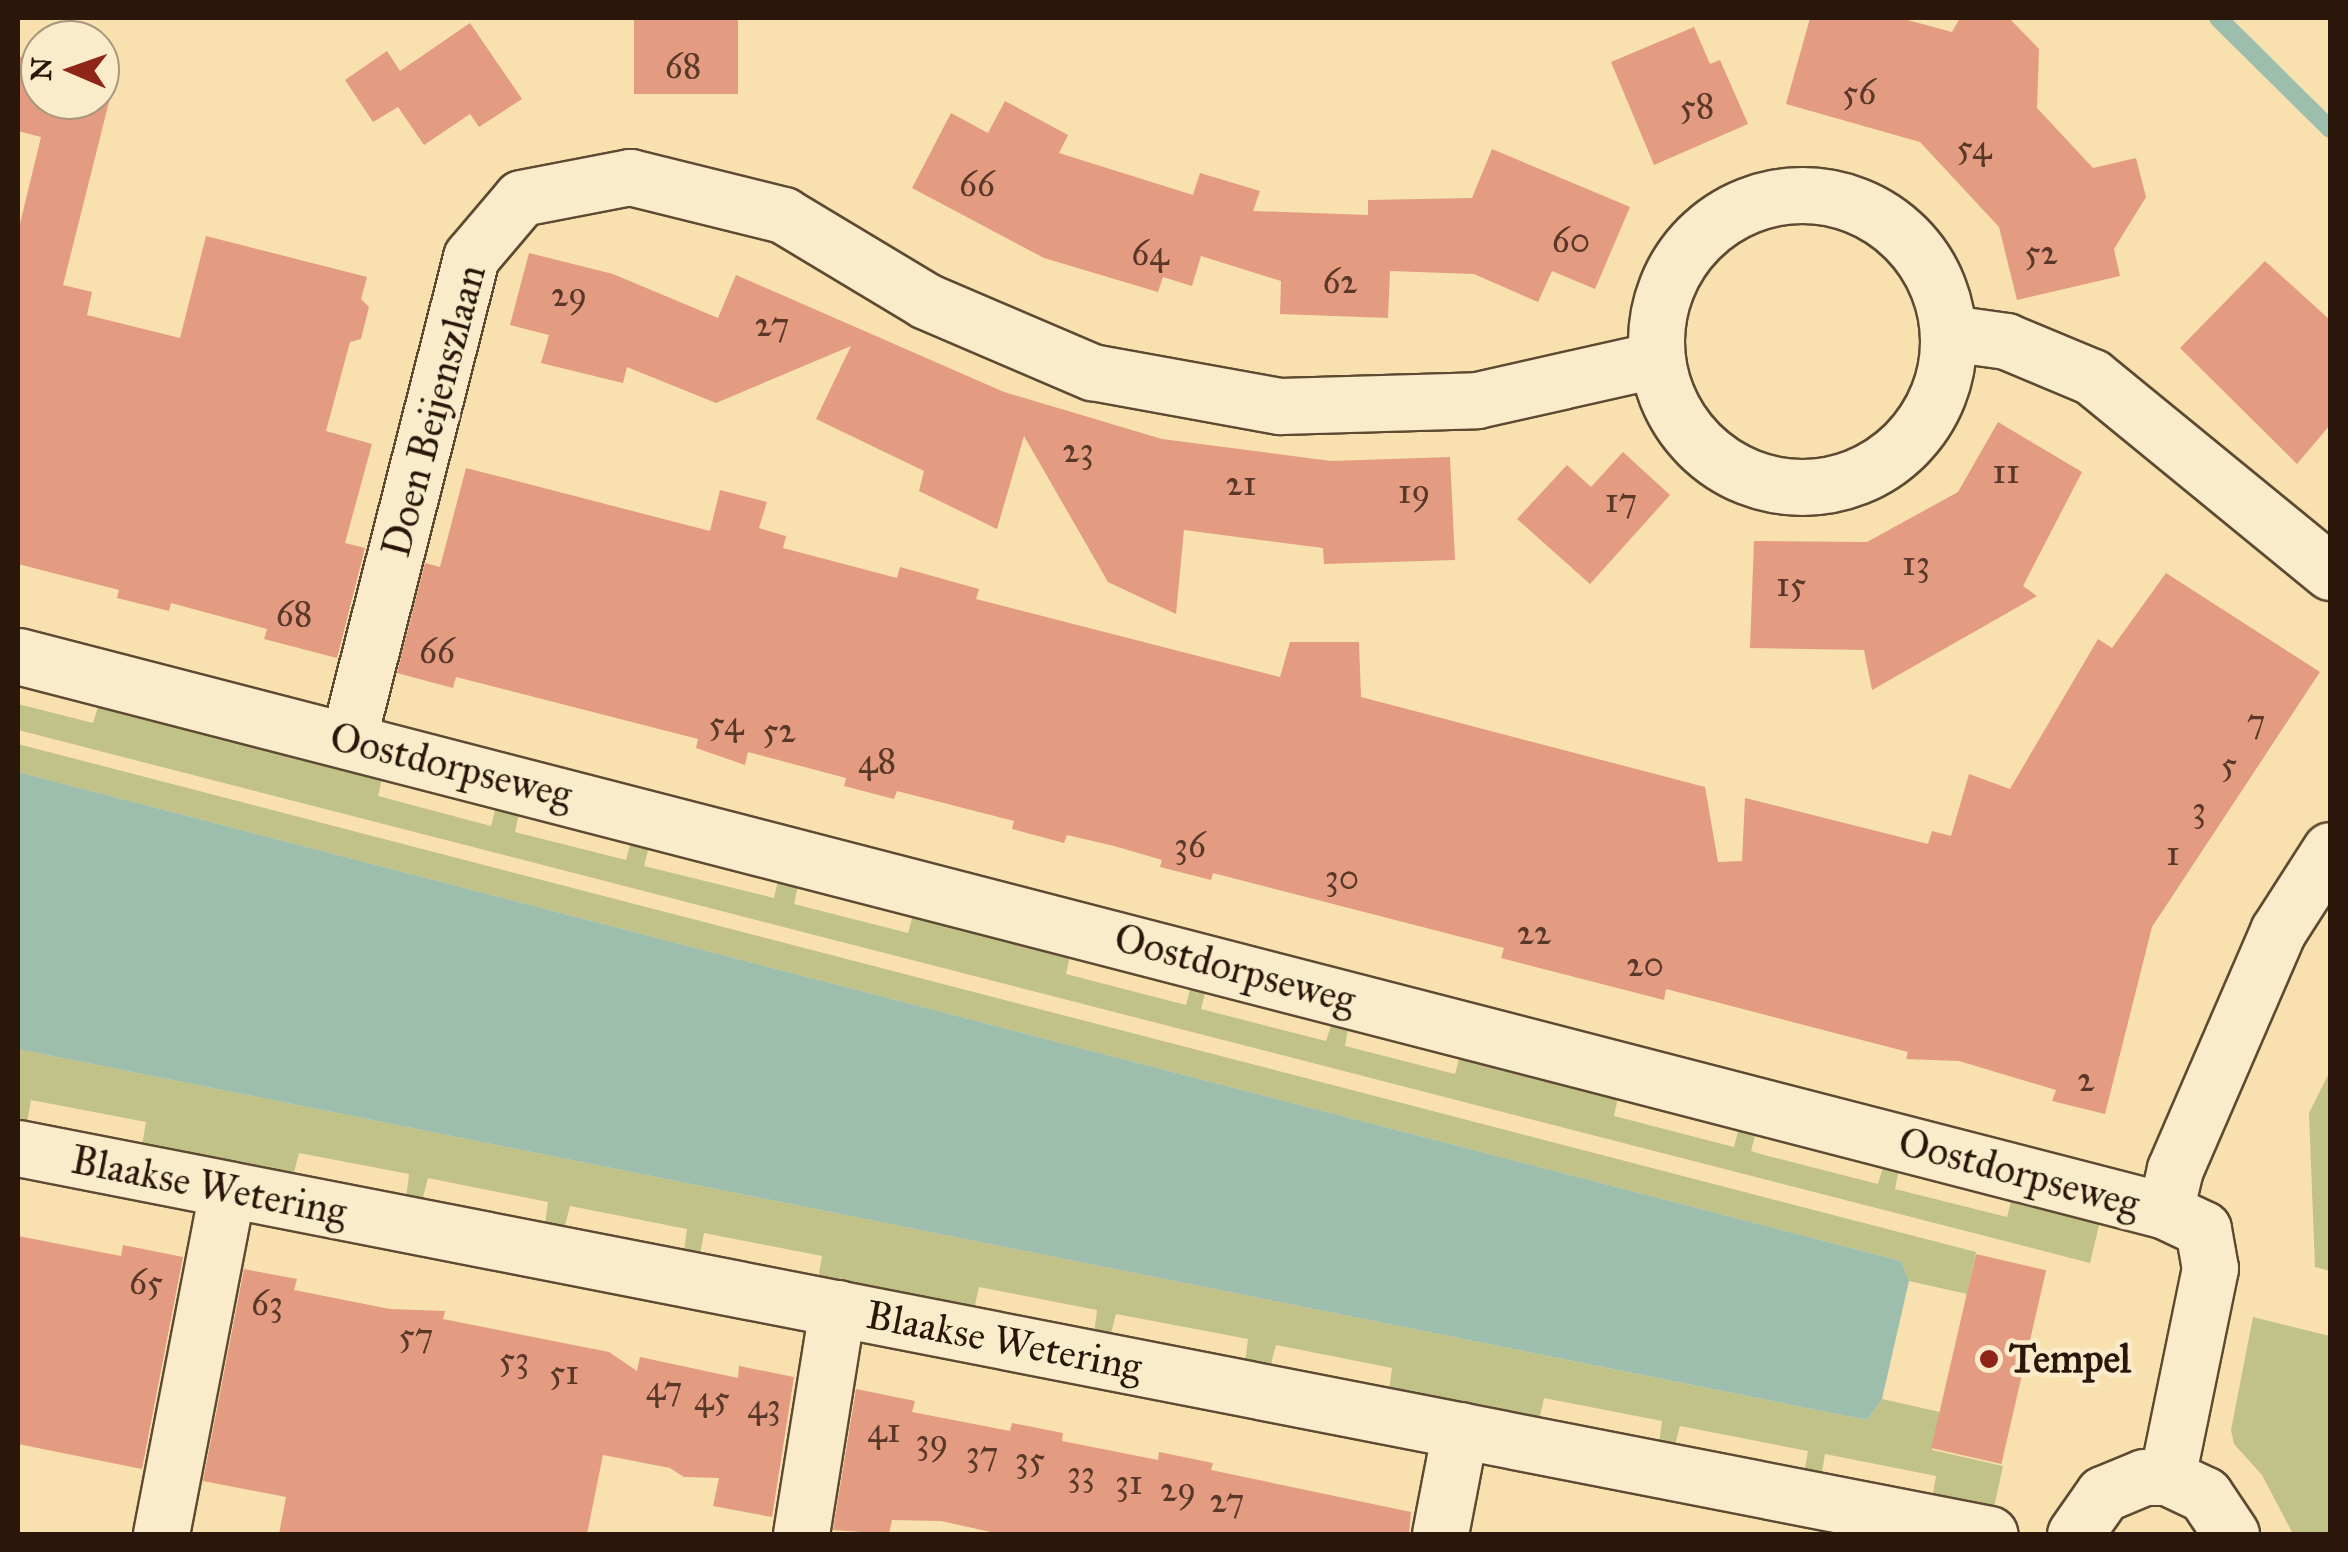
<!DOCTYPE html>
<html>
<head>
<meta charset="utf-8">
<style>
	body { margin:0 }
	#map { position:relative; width:2348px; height:1552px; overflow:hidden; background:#f8e1af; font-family:"IM FELL Great Primer",serif }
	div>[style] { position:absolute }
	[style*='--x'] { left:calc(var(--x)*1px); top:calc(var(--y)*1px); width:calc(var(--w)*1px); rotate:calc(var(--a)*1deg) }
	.green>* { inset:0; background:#c1c288 }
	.water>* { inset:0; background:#9dbeac }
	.stream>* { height:18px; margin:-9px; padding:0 9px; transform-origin:9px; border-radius:9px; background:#9dbeac }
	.building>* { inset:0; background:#e39b81; transform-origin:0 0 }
	.roads { filter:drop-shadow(2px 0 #5e4a32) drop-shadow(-2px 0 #5e4a32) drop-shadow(0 2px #5e4a32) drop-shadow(0 -2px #5e4a32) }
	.street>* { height:55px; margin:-27.5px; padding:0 27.5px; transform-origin:27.5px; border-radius:27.5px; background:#faeccb }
	.street>.ring { margin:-27.5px; padding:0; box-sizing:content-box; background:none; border:55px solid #faeccb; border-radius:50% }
	.secondary>* { height:55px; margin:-27.5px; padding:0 27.5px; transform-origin:27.5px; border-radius:27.5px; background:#faeccb }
	.dots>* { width:28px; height:28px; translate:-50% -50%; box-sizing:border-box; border:5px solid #faeccb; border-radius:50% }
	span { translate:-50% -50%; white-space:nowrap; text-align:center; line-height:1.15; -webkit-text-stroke:9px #faeccb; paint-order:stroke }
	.number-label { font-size:35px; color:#593827 }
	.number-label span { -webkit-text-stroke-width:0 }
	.street-label { font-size:40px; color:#2b1709 }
	.poi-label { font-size:40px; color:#2b1709; font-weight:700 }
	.left { translate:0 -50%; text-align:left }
	.frame { position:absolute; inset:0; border:20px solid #2b1709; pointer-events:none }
	.north { position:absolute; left:20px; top:20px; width:100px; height:100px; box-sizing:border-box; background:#faeccb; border:2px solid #a7977d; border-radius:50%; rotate:272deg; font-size:28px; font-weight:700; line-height:40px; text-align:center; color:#2b1709 }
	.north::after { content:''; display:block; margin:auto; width:35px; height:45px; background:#8f2418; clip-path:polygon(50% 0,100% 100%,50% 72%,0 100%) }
</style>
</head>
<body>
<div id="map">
	<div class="green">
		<i style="clip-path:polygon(100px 700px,383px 774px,378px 796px,491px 826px,497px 803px,520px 809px,515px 832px,626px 860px,632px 838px,650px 843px,644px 866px,774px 898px,779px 876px,799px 881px,794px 904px,908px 933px,914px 911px,1071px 951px,1066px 974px,1186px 1005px,1192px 982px,1207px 986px,1201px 1009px,1326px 1041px,1333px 1019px,1349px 1023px,1345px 1046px,1455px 1074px,1461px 1052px,1619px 1093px,1614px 1116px,1734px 1147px,1740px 1124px,1757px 1128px,1751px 1151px,1764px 1155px,1878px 1184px,1885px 1161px,1900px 1165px,1895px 1189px,2007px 1217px,2013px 1194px,2101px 1217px,2090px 1263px,18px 730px,18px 704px,93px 723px)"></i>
		<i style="clip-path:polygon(18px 744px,1976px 1252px,1967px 1294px,1909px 1281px,1901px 1261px,18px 772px)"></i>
		<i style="clip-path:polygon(18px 1049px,1867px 1420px,1882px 1399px,1940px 1412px,1932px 1450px,2003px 1466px,1993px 1512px,1932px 1499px,1936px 1476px,1825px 1454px,1821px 1477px,1804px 1474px,1808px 1451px,1680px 1426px,1674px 1448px,1659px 1445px,1662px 1421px,1544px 1398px,1539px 1421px,1389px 1391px,1392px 1368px,1276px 1345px,1270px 1368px,1245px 1363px,1248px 1339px,1116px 1314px,1110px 1337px,1094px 1334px,1097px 1310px,979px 1287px,974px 1309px,818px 1279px,822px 1256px,704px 1233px,700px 1255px,684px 1252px,687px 1229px,570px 1206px,564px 1229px,545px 1225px,548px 1202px,428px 1178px,422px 1201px,406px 1198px,409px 1174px,299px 1153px,293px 1176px,142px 1146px,146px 1122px,31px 1100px,27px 1123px,18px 1121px)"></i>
		<i style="clip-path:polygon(2330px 1071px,2330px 1271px,2315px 1267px,2309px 1113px)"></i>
		<i style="clip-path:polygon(2253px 1317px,2330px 1336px,2330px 1534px,2293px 1534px,2262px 1475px,2234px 1444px,2231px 1430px)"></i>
	</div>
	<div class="water">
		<i style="clip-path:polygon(18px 772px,1901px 1261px,1909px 1281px,1882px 1399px,1867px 1420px,18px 1049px)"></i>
	</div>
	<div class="stream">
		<i style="--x:2218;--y:18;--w:158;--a:44.7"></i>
	</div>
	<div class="building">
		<i style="left:634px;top:18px;width:104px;height:76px"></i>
		<i style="clip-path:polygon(1810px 18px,1900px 18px,1952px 32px,1960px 18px,2009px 18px,2039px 49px,2037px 108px,2093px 168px,2136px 158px,2146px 197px,2114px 249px,2120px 276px,2017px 300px,1999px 227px,1920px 142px,1786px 104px)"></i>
		<i style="clip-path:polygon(470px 23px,522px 99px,479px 127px,470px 114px,424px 145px,398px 107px,373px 122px,345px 80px,387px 51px,400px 71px)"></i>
		<i style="clip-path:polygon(1694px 27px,1710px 64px,1720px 60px,1748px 124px,1654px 165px,1611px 62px)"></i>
		<i style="clip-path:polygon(18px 56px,40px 62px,40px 100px,100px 100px,100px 78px,114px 82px,63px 285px,92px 292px,87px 315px,180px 338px,206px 236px,367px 277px,361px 299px,369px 307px,361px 339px,350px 342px,326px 431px,372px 444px,345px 543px,365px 548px,337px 658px,264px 639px,267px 629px,171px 603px,169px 611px,117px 598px,119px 590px,18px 564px,18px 232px,41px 137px,18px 131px)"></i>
		<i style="clip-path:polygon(1005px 101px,1068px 135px,1059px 153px,1193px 195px,1200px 173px,1260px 191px,1253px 211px,1368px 215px,1368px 200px,1472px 198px,1492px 149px,1630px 207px,1595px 289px,1552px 271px,1538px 302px,1474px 274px,1390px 271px,1388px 318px,1280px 314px,1281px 281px,1201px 256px,1192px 286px,1163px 277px,1158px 292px,1044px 258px,912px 188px,951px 113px,988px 133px)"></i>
		<i style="clip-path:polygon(529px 253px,613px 274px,718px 318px,736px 275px,1004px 392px,1162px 439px,1331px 461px,1450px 457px,1455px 560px,1324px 564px,1323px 548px,1184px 530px,1176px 614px,1108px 582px,1024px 436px,997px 529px,919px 491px,924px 471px,816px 419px,851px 346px,716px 403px,627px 367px,623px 383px,541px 363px,549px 335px,510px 325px)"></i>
		<i style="clip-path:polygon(2265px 261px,2330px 320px,2330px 425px,2297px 464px,2180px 348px)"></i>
		<i style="clip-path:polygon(1998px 422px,2082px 472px,2023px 586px,2037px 596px,1872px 690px,1864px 650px,1750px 648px,1754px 541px,1867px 542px,1958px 492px)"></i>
		<i style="clip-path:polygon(1623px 452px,1670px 495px,1590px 584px,1517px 519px,1567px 465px,1591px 487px)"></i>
		<i style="clip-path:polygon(466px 468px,710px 531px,720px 490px,767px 502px,759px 528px,786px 536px,783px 548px,897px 578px,900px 567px,979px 589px,976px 599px,1280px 677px,1290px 642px,1359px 642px,1361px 697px,1705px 787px,1718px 862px,1742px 861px,1745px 798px,1928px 844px,1932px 831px,1951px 836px,1969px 774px,2010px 789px,2098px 639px,2112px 648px,2166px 573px,2320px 672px,2152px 927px,2105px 1114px,2052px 1101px,2056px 1090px,1959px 1061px,1906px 1059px,1908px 1052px,1666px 989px,1664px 1000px,1501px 958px,1504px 948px,1213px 873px,1211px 880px,1160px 867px,1162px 860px,1114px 846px,1067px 835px,1064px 843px,1012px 829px,1014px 821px,897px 791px,894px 799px,844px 786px,846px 778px,748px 752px,745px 765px,696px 748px,698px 739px,456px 677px,453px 688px,397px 673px,425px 563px,440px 567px)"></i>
		<i style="clip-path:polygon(18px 1236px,121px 1256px,123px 1245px,183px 1257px,142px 1469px,18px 1444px)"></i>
		<i style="left:1976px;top:1254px;width:72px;height:199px;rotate:13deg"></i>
		<i style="clip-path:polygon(244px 1269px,297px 1279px,294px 1290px,390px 1309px,445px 1311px,443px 1319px,609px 1352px,637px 1371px,640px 1357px,738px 1378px,739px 1366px,794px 1377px,772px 1517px,713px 1506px,719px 1478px,684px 1477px,670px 1468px,603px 1455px,587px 1534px,279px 1534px,286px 1497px,203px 1481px)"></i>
		<i style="clip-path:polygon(856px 1389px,915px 1401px,912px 1412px,1010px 1431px,1012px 1423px,1063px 1433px,1062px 1441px,1158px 1460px,1159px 1452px,1213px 1463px,1211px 1470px,1411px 1512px,1409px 1534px,1000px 1534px,941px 1521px,892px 1520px,889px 1534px,833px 1530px)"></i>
	</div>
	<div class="roads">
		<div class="street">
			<i class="ring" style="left:1656px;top:195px;width:237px;height:237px"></i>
			<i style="--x:1949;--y:333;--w:58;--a:8"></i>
			<i style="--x:2006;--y:341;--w:93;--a:22.7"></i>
			<i style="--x:2092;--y:377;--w:308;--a:39.3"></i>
			<i style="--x:18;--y:656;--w:2218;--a:14.49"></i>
			<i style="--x:2165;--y:1211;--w:42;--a:25.3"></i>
			<i style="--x:2203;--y:1229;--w:40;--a:80"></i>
			<i style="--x:2210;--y:1268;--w:213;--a:101.6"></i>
			<i style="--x:348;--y:740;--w:498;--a:-75.7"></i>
			<i style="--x:471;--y:257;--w:77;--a:-49.7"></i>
			<i style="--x:521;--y:198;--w:111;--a:-10.9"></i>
			<i style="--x:630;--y:177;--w:158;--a:13.9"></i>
			<i style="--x:783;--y:215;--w:167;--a:31"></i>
			<i style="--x:926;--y:301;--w:181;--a:23.2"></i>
			<i style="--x:1092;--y:372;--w:191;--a:10.3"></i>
			<i style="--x:1280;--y:406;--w:197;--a:-1.7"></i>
			<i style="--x:1477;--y:400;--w:182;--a:-12.7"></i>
			<i style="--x:18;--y:1148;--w:2009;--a:11.08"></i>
			<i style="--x:2165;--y:1211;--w:43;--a:-76.6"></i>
			<i style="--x:2175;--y:1169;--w:259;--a:-66.6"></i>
			<i style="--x:2278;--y:931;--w:96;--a:-57.3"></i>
			<i style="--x:161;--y:1534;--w:349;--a:-79.1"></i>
			<i style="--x:801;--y:1534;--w:229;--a:-80.9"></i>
			<i style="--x:1440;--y:1534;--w:106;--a:-79.1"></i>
		</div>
		<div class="secondary">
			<i style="--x:2075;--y:1534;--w:49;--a:-55"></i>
			<i style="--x:2103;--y:1494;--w:44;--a:-22.5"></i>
			<i style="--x:2144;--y:1477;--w:23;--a:0"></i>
			<i style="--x:2167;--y:1477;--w:42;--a:25.3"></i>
			<i style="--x:2205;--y:1495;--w:47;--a:56.3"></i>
		</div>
	</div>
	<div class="dots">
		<i style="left:1989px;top:1359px;background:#8f2418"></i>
	</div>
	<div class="number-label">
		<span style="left:683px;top:67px">68</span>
		<span style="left:1859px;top:93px">56</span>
		<span style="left:1697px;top:107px">58</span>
		<span style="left:1974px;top:148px">54</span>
		<span style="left:977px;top:185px">66</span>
		<span style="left:1571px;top:241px">60</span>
		<span style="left:2041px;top:253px">52</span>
		<span style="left:1150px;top:254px">64</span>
		<span style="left:1340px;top:282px">62</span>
		<span style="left:569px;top:295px">29</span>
		<span style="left:772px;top:325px">27</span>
		<span style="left:1078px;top:451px">23</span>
		<span style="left:2006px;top:472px">11</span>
		<span style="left:1241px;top:484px">21</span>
		<span style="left:1414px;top:492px">19</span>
		<span style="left:1621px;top:501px">17</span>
		<span style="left:1916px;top:564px">13</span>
		<span style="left:1791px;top:585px">15</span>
		<span style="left:294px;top:615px">68</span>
		<span style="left:437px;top:652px">66</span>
		<span style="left:2256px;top:722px">7</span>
		<span style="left:726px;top:724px">54</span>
		<span style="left:779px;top:731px">52</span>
		<span style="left:877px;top:762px">48</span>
		<span style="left:2229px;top:765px">5</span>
		<span style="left:2199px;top:810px">3</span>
		<span style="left:1190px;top:846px">36</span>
		<span style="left:2173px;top:854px">1</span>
		<span style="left:1342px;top:878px">30</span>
		<span style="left:1534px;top:933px">22</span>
		<span style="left:1645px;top:965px">20</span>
		<span style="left:2086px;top:1080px">2</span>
		<span style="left:146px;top:1283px">65</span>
		<span style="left:267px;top:1304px">63</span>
		<span style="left:416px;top:1336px">57</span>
		<span style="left:514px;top:1360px">53</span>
		<span style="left:564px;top:1373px">51</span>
		<span style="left:664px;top:1389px">47</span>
		<span style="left:712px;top:1399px">45</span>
		<span style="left:764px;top:1407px">43</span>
		<span style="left:884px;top:1431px">41</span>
		<span style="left:932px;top:1442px">39</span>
		<span style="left:982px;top:1454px">37</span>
		<span style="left:1030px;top:1460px">35</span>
		<span style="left:1081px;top:1474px">33</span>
		<span style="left:1129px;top:1483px">31</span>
		<span style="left:1178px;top:1490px">29</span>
		<span style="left:1227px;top:1501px">27</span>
	</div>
	<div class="street-label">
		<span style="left:434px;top:411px;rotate:-75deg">Doen Beijenszlaan</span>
		<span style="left:451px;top:766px;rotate:14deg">Oostdorpseweg</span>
		<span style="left:1235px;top:969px;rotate:15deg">Oostdorpseweg</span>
		<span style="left:2019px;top:1173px;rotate:15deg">Oostdorpseweg</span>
		<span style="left:209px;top:1186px;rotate:11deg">Blaakse Wetering</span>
		<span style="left:1004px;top:1341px;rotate:11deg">Blaakse Wetering</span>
	</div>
	<div class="poi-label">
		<span class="left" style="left:2009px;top:1359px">Tempel</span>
	</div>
	<div class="frame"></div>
	<div class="north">N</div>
</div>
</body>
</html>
